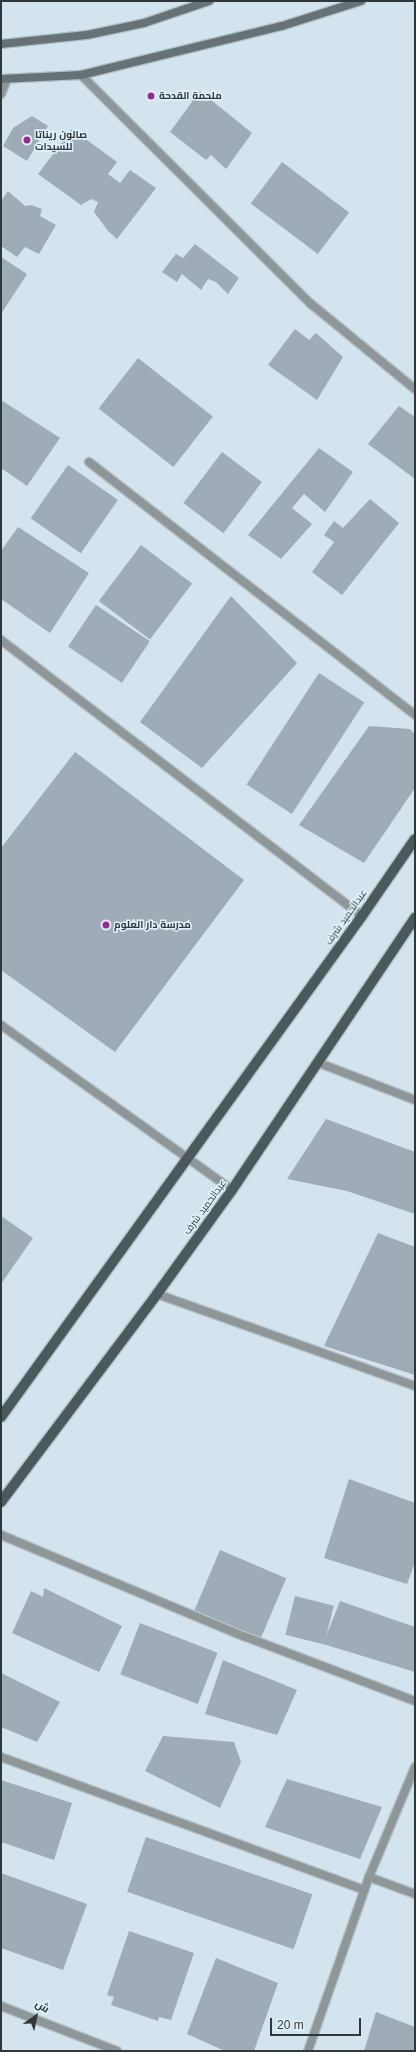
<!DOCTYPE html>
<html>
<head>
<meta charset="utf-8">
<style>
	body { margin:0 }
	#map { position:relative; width:416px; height:2052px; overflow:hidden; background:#d3e4ee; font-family:Helvetica,Cairo,sans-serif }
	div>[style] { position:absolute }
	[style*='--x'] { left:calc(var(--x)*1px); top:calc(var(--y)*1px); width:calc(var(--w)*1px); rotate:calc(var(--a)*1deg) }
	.building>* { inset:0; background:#a0abb8; transform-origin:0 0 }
	.roads { filter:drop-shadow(1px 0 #b3c2ca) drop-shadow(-1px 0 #b3c2ca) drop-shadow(0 1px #b3c2ca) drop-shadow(0 -1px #b3c2ca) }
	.street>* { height:8px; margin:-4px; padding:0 4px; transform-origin:4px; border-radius:4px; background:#8e9698 }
	.secondary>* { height:8px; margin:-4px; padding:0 4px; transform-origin:4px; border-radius:4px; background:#667275 }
	.primary>* { height:10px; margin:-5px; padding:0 5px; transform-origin:5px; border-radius:5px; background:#4b595d }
	.dots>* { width:11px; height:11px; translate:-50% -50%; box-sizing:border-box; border:2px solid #e0f1fb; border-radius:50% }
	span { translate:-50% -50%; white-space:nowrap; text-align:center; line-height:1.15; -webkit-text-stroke:3px #e0f1fb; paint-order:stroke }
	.poi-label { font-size:10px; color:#31383c; font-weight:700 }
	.left { translate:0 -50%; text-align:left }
	.street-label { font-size:10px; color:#31383c }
	.frame { position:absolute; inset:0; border:2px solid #31383c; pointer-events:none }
	.north { position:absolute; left:16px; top:1996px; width:40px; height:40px; -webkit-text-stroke:3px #e0f1fb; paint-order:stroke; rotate:33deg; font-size:11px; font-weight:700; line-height:16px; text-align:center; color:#31383c }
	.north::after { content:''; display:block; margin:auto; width:14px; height:18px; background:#31383c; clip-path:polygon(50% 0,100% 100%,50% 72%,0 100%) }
	.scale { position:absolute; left:270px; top:2018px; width:91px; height:18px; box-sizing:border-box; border:2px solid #31383c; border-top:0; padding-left:5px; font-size:12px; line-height:14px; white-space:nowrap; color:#31383c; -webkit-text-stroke:3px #e0f1fb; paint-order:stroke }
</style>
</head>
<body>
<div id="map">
	<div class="building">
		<i style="clip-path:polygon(200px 91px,252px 133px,226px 169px,211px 155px,206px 160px,170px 132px)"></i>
		<i style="clip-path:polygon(32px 116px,48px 126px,27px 161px,3px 146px,13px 128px)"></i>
		<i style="clip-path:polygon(72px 129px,117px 162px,108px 174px,120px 183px,130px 170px,156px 188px,117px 239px,108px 231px,94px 212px,98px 202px,91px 199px,81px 205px,38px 174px)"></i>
		<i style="left:282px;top:162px;width:84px;height:52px;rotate:37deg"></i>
		<i style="clip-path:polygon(8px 191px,25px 206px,31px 205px,42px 209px,40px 216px,56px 225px,39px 254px,25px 247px,17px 257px,1px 246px,1px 201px)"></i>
		<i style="clip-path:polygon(195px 244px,239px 278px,228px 294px,216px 282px,208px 279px,201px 290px,182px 274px,177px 282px,162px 272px,176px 254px,183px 258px)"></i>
		<i style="clip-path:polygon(1px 257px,27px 274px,1px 314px)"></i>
		<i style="clip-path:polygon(295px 329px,309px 340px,316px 333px,343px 357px,317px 400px,268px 365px)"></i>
		<i style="left:138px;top:358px;width:95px;height:64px;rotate:38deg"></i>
		<i style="clip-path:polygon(1px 400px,60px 438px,27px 486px,1px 468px)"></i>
		<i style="clip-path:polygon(399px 406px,415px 417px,415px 479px,368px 444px)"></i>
		<i style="clip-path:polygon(319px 448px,353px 472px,325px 512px,304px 494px,292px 508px,312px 524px,281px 559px,248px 535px)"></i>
		<i style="left:222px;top:452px;width:50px;height:64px;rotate:37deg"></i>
		<i style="left:68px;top:465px;width:61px;height:65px;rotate:35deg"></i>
		<i style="clip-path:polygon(370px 499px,399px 523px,342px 595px,312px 572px,334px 542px,324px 535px,334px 521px,343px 528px)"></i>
		<i style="clip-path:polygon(18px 527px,89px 573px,50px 633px,1px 599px,1px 551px)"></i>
		<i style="left:141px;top:545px;width:64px;height:70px;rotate:37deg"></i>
		<i style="clip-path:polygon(231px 596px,297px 663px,202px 768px,140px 722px)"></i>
		<i style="left:96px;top:605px;width:65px;height:50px;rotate:34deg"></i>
		<i style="left:319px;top:673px;width:54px;height:133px;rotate:33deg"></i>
		<i style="clip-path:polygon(369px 726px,410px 729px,415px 734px,415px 788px,364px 863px,299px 825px)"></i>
		<i style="clip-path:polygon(75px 752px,244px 880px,115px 1052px,1px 970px,1px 848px)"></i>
		<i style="clip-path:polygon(326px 1119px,415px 1152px,415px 1214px,347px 1191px,287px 1179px)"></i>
		<i style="clip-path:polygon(1px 1216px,33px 1238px,1px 1284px)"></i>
		<i style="clip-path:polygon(378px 1233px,415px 1247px,415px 1375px,324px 1346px)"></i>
		<i style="clip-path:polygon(349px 1479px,415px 1503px,415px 1562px,407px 1584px,324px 1558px)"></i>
		<i style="left:220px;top:1550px;width:72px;height:66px;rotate:23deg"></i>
		<i style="clip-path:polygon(44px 1588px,122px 1626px,99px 1672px,12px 1633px,31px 1591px,43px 1597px)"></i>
		<i style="left:295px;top:1596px;width:40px;height:40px;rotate:14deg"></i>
		<i style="clip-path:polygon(340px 1601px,415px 1627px,415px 1672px,323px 1644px)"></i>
		<i style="left:140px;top:1623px;width:83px;height:55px;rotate:21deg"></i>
		<i style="clip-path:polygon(223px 1660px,297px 1690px,277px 1735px,205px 1714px)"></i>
		<i style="clip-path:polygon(1px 1673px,60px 1702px,37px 1742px,1px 1727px)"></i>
		<i style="clip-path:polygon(163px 1736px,234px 1742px,241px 1762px,220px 1808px,145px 1771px)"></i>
		<i style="clip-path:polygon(287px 1779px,382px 1807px,360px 1859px,265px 1827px)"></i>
		<i style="clip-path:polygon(1px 1780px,72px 1803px,54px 1860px,1px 1842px)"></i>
		<i style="left:146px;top:1837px;width:176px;height:58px;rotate:19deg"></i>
		<i style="clip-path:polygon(1px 1873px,87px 1904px,63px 1970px,1px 1948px)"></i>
		<i style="clip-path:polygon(129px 1931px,194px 1953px,171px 2020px,159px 2017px,158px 2021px,111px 2005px,114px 1997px,107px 1995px)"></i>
		<i style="clip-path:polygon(216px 1958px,278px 1983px,254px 2051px,225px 2051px,187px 2034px)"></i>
		<i style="clip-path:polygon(376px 2012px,415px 2027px,415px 2051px,364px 2051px)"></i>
	</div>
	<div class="roads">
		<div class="street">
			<i style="--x:81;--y:75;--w:325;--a:44.9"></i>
			<i style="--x:311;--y:304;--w:134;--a:39.3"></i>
			<i style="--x:1;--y:94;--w:16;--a:-68"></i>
			<i style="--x:89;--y:462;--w:413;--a:37.8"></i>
			<i style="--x:1;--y:640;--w:454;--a:37.4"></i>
			<i style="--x:1;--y:1025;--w:284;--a:35.5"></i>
			<i style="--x:319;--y:1063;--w:103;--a:21.1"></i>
			<i style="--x:157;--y:1294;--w:274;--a:19.6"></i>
			<i style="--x:1;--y:1535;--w:262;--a:22.7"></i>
			<i style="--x:243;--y:1636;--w:184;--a:20.7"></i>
			<i style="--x:1;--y:1757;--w:387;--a:20.1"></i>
			<i style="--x:369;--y:1877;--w:49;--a:20.3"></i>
			<i style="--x:1;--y:2006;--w:124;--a:21.2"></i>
			<i style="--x:308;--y:2051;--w:184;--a:-70.7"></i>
			<i style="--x:369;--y:1877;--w:119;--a:-67.3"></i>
		</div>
		<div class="secondary">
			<i style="--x:1;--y:44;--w:86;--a:-6"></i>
			<i style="--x:87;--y:35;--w:58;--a:-11.9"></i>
			<i style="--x:144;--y:23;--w:69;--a:-18.7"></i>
			<i style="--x:1;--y:79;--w:80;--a:-2.9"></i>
			<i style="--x:81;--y:75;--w:207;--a:-13.7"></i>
			<i style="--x:282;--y:26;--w:83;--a:-17.6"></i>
		</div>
		<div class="primary">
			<i style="--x:1;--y:1417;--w:618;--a:-54.23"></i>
			<i style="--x:362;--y:916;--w:93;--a:-55.5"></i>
			<i style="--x:1;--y:1502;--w:260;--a:-53.1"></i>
			<i style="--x:157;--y:1294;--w:128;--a:-54.2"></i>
			<i style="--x:232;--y:1190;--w:328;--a:-56.1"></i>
		</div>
	</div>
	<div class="dots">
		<i style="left:151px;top:96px;background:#972c8e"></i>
		<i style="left:27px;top:140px;background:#972c8e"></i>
		<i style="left:106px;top:925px;background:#972c8e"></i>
	</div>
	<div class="poi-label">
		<span class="left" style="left:159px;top:96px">ملحمة القدحة</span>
		<span class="left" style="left:35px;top:140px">صالون ريناتا<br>للسيدات</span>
		<span class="left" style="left:114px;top:925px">مدرسة دار العلوم</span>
	</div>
	<div class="street-label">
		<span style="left:346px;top:917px;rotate:-55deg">عبدالحميد شرف</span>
		<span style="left:205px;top:1207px;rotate:-54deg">عبدالحميد شرف</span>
	</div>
	<div class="frame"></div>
	<div class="north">ش</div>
	<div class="scale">20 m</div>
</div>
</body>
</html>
